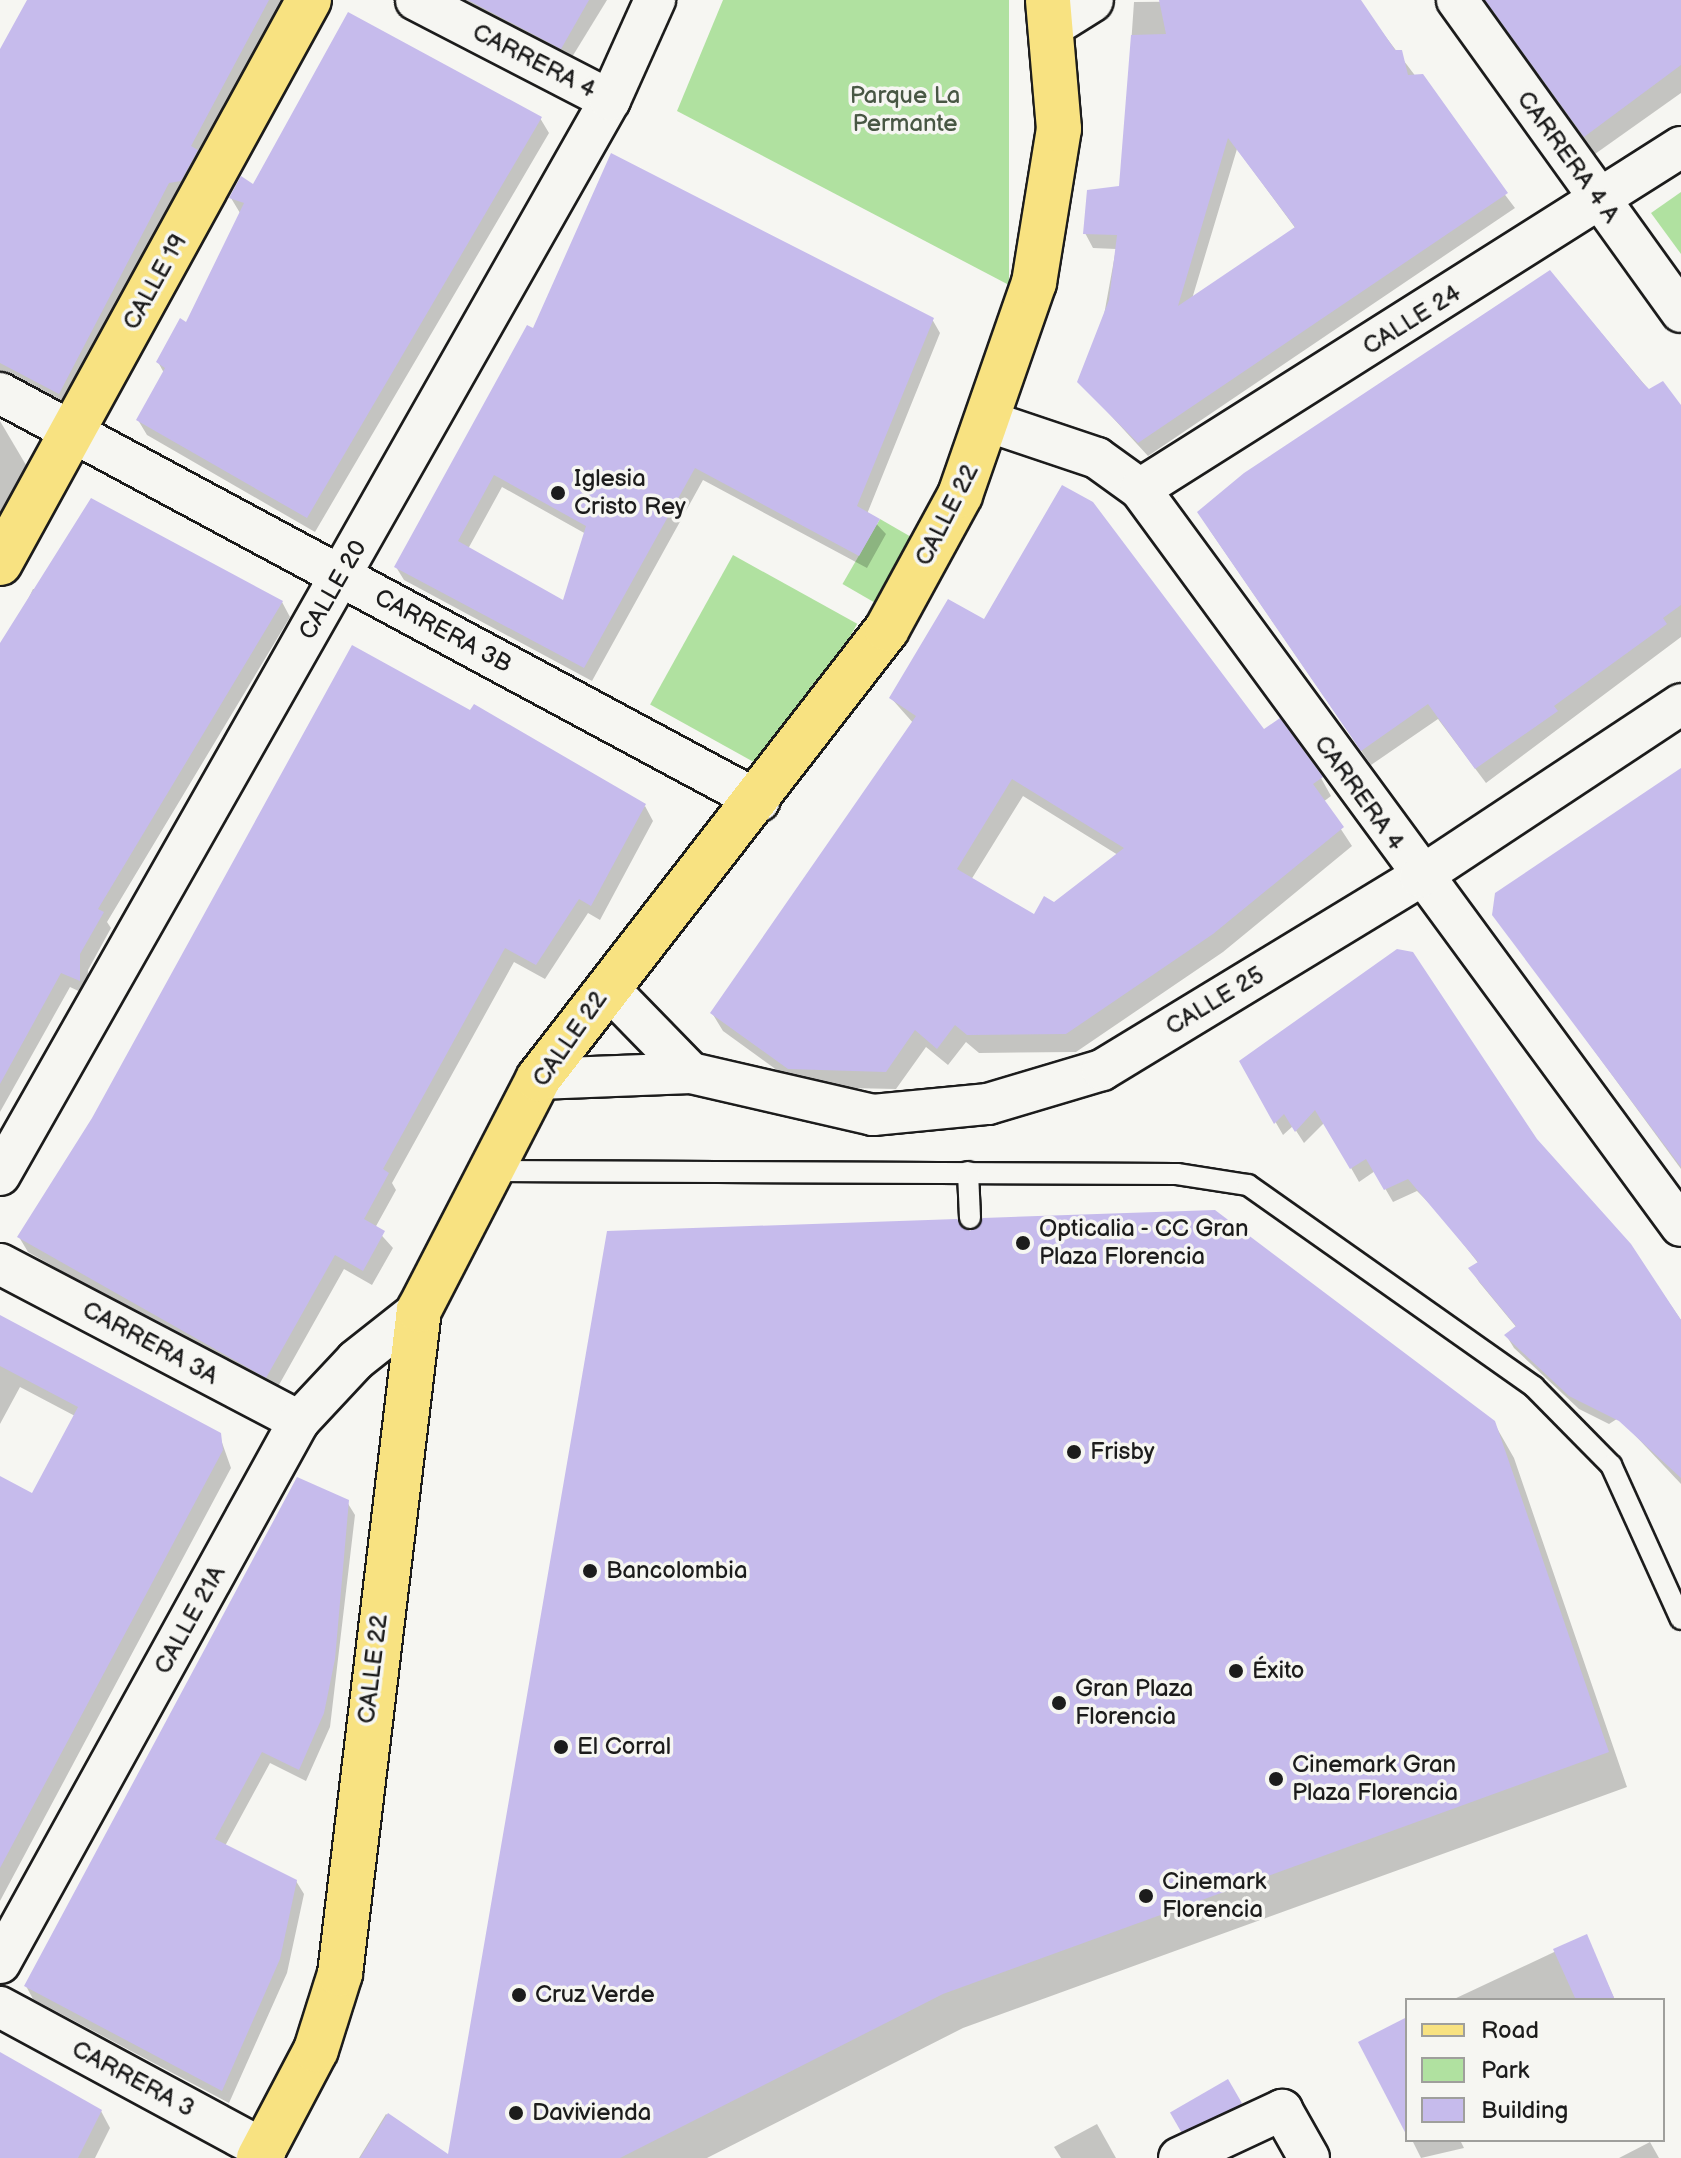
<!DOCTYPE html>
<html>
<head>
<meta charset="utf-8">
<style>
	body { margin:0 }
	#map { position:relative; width:1681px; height:2158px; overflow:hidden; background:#f6f6f2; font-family:"Balsamiq Sans",sans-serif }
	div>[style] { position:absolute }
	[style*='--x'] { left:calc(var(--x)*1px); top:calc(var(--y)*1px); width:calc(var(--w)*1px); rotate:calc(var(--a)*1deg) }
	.green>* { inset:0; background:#b0e1a0; transform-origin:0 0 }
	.shadow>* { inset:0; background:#0003; transform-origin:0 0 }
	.building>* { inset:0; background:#c6bbec; transform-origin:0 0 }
	.roads { filter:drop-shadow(2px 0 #1c1c1c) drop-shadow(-2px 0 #1c1c1c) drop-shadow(0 2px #1c1c1c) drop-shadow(0 -2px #1c1c1c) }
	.lane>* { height:20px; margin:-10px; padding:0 10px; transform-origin:10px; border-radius:10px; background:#f6f6f2 }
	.street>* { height:40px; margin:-20px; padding:0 20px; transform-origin:20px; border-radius:20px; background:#f6f6f2 }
	.secondary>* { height:44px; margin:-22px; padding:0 22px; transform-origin:22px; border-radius:22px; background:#f6f6f2 }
	.primary>* { height:44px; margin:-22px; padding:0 22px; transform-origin:22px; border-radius:22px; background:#f8e281 }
	.dots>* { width:22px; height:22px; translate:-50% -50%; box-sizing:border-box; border:4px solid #f6f6f2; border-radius:50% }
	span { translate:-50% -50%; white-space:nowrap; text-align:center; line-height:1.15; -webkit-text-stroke:7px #f6f6f2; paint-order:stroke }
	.street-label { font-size:24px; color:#1c1c1c }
	.park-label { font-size:24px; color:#485744 }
	.poi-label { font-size:24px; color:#1c1c1c }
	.left { translate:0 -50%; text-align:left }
	.legend { position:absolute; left:1405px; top:1998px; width:260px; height:144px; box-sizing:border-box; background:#f6f6f2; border:2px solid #9f9f9c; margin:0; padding:10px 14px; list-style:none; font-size:24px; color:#1c1c1c }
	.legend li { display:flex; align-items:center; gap:16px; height:40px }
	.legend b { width:40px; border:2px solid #9f9f9c }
</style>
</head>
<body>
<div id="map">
	<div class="green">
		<i style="clip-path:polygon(723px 0,1009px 0,1009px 285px,677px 111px)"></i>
		<i style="clip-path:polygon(1681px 192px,1681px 254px,1651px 213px)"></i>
		<i style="left:880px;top:519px;width:36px;height:75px;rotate:30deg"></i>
		<i style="left:733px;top:555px;width:142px;height:171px;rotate:29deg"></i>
	</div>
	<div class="shadow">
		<i style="clip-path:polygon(30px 0,284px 0,67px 407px,0 372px,0 56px)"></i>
		<i style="clip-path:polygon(444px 0,607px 0,569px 62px)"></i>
		<i style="clip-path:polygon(evenodd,1358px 0,1515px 208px,1148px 456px,1080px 382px,1098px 348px,1116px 249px,1093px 248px,1085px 233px,1121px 188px,1134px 2px,1358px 0,1237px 149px,1296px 229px,1192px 299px,1237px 149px)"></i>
		<i style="clip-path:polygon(1479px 0,1681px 0,1681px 93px,1595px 154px)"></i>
		<i style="clip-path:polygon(540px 118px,549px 133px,315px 532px,147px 435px,138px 420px,164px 373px,158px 362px,187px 325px,240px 213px,231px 198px)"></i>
		<i style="clip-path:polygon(1550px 272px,1681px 428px,1681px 637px,1486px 783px,1438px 719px,1371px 765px,1209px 529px)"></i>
		<i style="clip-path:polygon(evenodd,932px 319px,940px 333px,867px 514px,886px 534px,867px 568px,703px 480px,592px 681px,404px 580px,396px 567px,534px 331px,932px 319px,502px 487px,586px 534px,565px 602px,468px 549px,502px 487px)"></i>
		<i style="clip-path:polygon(0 421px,26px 465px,0 522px)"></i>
		<i style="clip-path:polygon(33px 589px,282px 602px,290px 617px,107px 922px,111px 928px,88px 970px,87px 995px,70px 987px,0 1112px,0 656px)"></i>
		<i style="clip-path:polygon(evenodd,985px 622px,1264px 732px,1321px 778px,1331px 796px,1323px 802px,1352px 846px,1223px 952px,1076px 1052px,979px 1053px,966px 1042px,948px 1065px,926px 1047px,896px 1089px,800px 1087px,723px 1031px,712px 1013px,914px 724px,891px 698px,985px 622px,1023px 796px,1118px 855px,1035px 917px,971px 880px,1023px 796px)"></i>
		<i style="clip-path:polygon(1681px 769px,1681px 1169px,1494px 914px)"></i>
		<i style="clip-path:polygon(645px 806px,653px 821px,600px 920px,588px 913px,545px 979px,514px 962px,392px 1183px,396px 1190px,375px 1228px,393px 1248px,372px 1285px,344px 1269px,275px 1392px,28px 1252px,19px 1237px)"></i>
		<i style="clip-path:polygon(1241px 1062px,1535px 1140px,1630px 1246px,1681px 1320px,1681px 1378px,1609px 1424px,1579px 1409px,1514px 1348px,1506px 1335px,1517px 1328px,1479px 1282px,1471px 1269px,1479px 1264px,1438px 1212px,1417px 1191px,1393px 1202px,1375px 1171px,1359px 1182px,1325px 1122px,1304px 1143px,1293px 1126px,1283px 1135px)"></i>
		<i style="clip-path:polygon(970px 1234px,1494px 1423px,1514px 1458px,1627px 1787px,963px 2028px,707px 2158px,359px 2158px,386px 2114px,449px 2158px)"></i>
		<i style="clip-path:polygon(0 1317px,219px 1434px,231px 1468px,0 1901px,0 1478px,33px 1496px,75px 1416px,20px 1387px,0 1424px)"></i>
		<i style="clip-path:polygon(1681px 1417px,1681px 1484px,1631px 1431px)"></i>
		<i style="clip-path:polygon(347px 1502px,355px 1515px,330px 1727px,306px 1781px,270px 1763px,225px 1846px,296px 1881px,304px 1894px,287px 1973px,229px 2103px,33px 1999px,26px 1986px)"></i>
		<i style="clip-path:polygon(1586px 1937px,1615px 2000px,1452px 2000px)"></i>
		<i style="clip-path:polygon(0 2055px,101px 2111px,110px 2128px,95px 2158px,21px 2158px,0 2146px)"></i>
		<i style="left:1227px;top:2081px;width:41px;height:63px;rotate:59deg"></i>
		<i style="clip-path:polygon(1097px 2124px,1116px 2158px,1061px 2158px,1054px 2147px)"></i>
		<i style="clip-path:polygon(1412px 2140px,1460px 2140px,1464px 2148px,1421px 2158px)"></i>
		<i style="clip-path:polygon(1650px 2142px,1659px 2158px,1619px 2158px)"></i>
	</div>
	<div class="building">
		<i style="clip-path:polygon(27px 0,269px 0,191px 146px,198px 150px,181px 181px,169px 183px,59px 394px,0 363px,0 49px)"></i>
		<i style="clip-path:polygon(468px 0,589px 0,561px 49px)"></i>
		<i style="clip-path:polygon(evenodd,1159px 0,1361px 0,1395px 50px,1402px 50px,1408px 75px,1423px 74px,1508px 193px,1138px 443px,1077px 382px,1109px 300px,1117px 235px,1083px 234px,1087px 190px,1119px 186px,1131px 35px,1166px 34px,1159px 0,1228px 138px,1295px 227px,1178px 306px,1228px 138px)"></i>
		<i style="clip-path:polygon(1485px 0,1681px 0,1681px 65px,1584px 137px)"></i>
		<i style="clip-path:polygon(348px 12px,542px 117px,307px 518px,136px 420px,165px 368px,156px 362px,180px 318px,186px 322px,244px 203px,229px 198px,241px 176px,253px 184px)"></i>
		<i style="clip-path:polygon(evenodd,611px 153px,934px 318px,857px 506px,880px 519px,859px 556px,695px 468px,584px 668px,394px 567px,527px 325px,533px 328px,611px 153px,494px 475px,586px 526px,563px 600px,458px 541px,494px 475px)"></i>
		<i style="clip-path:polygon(1550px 270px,1642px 382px,1649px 389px,1663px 381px,1681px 405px,1681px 605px,1663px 618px,1667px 624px,1554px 706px,1558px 711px,1475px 769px,1428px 704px,1361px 751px,1197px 512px,1244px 473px)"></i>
		<i style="clip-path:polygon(evenodd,1062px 485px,1093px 502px,1264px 729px,1280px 718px,1323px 777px,1313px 784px,1344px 827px,1213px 934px,1066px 1034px,967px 1035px,955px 1025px,937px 1049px,915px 1030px,886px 1072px,788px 1069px,710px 1013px,916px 716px,889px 698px,948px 599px,984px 619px,1062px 485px,1012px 779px,1124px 848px,1054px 902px,1044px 896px,1034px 914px,957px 869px,1012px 779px)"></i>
		<i style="clip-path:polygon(91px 498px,283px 601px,98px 909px,104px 912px,80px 954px,80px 981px,61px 973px,0 1084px,0 643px)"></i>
		<i style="clip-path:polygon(352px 645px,470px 710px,474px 704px,646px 804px,591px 906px,579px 899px,536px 965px,505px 948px,383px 1169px,389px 1173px,364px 1219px,385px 1231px,363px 1271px,335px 1255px,266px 1378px,17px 1237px,92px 1118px)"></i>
		<i style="clip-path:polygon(1681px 768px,1681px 1167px,1492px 915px,1495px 893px)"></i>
		<i style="clip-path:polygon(1397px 949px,1413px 952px,1537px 1139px,1631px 1244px,1681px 1320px,1681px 1478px,1619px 1421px,1569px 1396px,1504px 1335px,1516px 1326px,1468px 1268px,1478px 1262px,1408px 1179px,1384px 1190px,1366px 1159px,1350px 1169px,1315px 1110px,1295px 1132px,1284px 1114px,1274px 1124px,1239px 1061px)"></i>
		<i style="clip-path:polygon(1215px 1210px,1495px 1421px,1609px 1752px,943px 1994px,620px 2158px,360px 2158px,388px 2113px,448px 2154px,607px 1231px,957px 1219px,970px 1231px,983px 1218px)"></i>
		<i style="clip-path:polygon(0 1315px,221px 1433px,223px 1450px,0 1868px,0 1476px,32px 1493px,78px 1407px,0 1366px)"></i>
		<i style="clip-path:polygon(297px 1477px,349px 1500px,335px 1659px,324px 1713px,299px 1770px,262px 1752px,215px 1839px,297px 1880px,280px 1959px,222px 2091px,24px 1986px)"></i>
		<i style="clip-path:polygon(1587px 1934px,1615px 2000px,1576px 2000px,1553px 1949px)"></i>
		<i style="clip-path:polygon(1407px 2017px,1407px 2136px,1358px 2042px)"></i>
		<i style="clip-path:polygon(0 2052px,102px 2110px,78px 2158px,0 2158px)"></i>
		<i style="left:1228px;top:2079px;width:28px;height:67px;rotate:60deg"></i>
	</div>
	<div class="roads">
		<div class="lane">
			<i style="--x:494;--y:1171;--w:683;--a:0.25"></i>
			<i style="--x:1177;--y:1174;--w:72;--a:8.8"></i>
			<i style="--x:1248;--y:1185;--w:350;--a:35.2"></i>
			<i style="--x:1534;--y:1387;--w:110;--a:45.4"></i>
			<i style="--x:1611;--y:1465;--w:169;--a:65.6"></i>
			<i style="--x:968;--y:1172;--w:46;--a:87.5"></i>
		</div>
		<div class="street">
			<i style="--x:416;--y:0;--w:218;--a:27.3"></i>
			<i style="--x:1457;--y:0;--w:384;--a:54.3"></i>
			<i style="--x:0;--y:393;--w:862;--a:28.26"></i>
			<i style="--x:990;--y:422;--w:113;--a:18.6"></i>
			<i style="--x:1097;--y:458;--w:53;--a:35.8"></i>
			<i style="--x:1140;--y:489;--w:914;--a:53.72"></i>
			<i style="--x:1140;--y:489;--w:640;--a:-32.3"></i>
			<i style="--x:607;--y:987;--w:120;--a:45.7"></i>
			<i style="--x:538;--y:1079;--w:153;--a:-2.2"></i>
			<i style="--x:691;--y:1073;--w:187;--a:13"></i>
			<i style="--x:873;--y:1115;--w:116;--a:-5.5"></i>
			<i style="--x:988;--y:1104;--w:119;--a:-16.6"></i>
			<i style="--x:1102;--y:1070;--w:372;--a:-31.3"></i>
			<i style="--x:1420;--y:877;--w:313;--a:-33.5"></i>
			<i style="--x:0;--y:1175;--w:1236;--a:-60.43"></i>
			<i style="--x:610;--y:100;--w:110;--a:-65.8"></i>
			<i style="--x:0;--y:1264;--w:338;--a:27.7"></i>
			<i style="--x:0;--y:1963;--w:619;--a:-61.12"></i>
			<i style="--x:299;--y:1421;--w:83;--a:-46.9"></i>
			<i style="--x:356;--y:1360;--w:80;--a:-38.4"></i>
			<i style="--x:0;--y:2007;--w:302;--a:28.4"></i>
			<i style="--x:1179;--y:2158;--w:114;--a:-25"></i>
			<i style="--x:1282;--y:2110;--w:55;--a:60.6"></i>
		</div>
		<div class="secondary">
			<i style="--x:1051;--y:25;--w:47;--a:-32"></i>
		</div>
		<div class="primary">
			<i style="--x:0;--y:563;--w:642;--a:-61.24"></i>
			<i style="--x:259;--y:2158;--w:122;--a:-62.2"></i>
			<i style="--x:316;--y:2050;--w:80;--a:-72.5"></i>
			<i style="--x:340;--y:1974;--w:669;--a:-83.22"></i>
			<i style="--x:419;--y:1310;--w:260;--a:-62.7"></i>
			<i style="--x:538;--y:1079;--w:569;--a:-52.2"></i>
			<i style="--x:887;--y:629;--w:153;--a:-61.4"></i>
			<i style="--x:960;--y:495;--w:225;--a:-70.8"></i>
			<i style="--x:1034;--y:283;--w:156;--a:-80.8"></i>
			<i style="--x:1059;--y:129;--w:129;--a:-94.9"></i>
		</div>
	</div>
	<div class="dots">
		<i style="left:558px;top:493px;background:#1c1c1c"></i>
		<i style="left:1023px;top:1243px;background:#1c1c1c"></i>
		<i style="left:1074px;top:1452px;background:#1c1c1c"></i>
		<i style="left:590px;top:1571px;background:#1c1c1c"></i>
		<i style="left:1236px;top:1671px;background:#1c1c1c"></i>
		<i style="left:1059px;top:1703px;background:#1c1c1c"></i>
		<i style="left:561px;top:1747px;background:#1c1c1c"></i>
		<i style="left:1276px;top:1779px;background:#1c1c1c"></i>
		<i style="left:1146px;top:1896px;background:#1c1c1c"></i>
		<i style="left:519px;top:1995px;background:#1c1c1c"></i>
		<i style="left:516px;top:2113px;background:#1c1c1c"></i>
	</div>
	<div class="street-label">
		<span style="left:534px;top:61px;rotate:27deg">CARRERA 4</span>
		<span style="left:1568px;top:157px;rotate:54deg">CARRERA 4 A</span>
		<span style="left:155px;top:282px;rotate:-61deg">CALLE 19</span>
		<span style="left:1412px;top:320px;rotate:-32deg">CALLE 24</span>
		<span style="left:947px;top:515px;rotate:-63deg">CALLE 22</span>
		<span style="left:333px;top:590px;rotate:-60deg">CALLE 20</span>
		<span style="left:443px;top:631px;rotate:28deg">CARRERA 3B</span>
		<span style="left:1359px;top:793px;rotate:54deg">CARRERA 4</span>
		<span style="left:1215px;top:1001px;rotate:-31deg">CALLE 25</span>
		<span style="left:570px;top:1039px;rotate:-55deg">CALLE 22</span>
		<span style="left:150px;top:1343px;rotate:28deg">CARRERA 3A</span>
		<span style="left:190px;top:1620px;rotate:-61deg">CALLE 21A</span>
		<span style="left:373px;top:1669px;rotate:-83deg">CALLE 22</span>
		<span style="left:133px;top:2079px;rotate:28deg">CARRERA 3</span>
	</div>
	<div class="park-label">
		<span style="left:905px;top:110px">Parque La<br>Permante</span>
	</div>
	<div class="poi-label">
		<span class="left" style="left:574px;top:493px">Iglesia<br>Cristo Rey</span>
		<span class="left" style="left:1039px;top:1243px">Opticalia - CC Gran<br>Plaza Florencia</span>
		<span class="left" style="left:1090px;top:1452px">Frisby</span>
		<span class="left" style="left:606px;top:1571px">Bancolombia</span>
		<span class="left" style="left:1252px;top:1671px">Éxito</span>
		<span class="left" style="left:1075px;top:1703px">Gran Plaza<br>Florencia</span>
		<span class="left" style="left:577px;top:1747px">El Corral</span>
		<span class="left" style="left:1292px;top:1779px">Cinemark Gran<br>Plaza Florencia</span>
		<span class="left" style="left:1162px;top:1896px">Cinemark<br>Florencia</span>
		<span class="left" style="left:535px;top:1995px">Cruz Verde</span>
		<span class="left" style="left:532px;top:2113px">Davivienda</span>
	</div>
	<ul class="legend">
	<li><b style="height:10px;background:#f8e281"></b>Road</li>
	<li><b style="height:22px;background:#b0e1a0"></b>Park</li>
	<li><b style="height:22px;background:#c6bbec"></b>Building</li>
	</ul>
</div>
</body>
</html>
